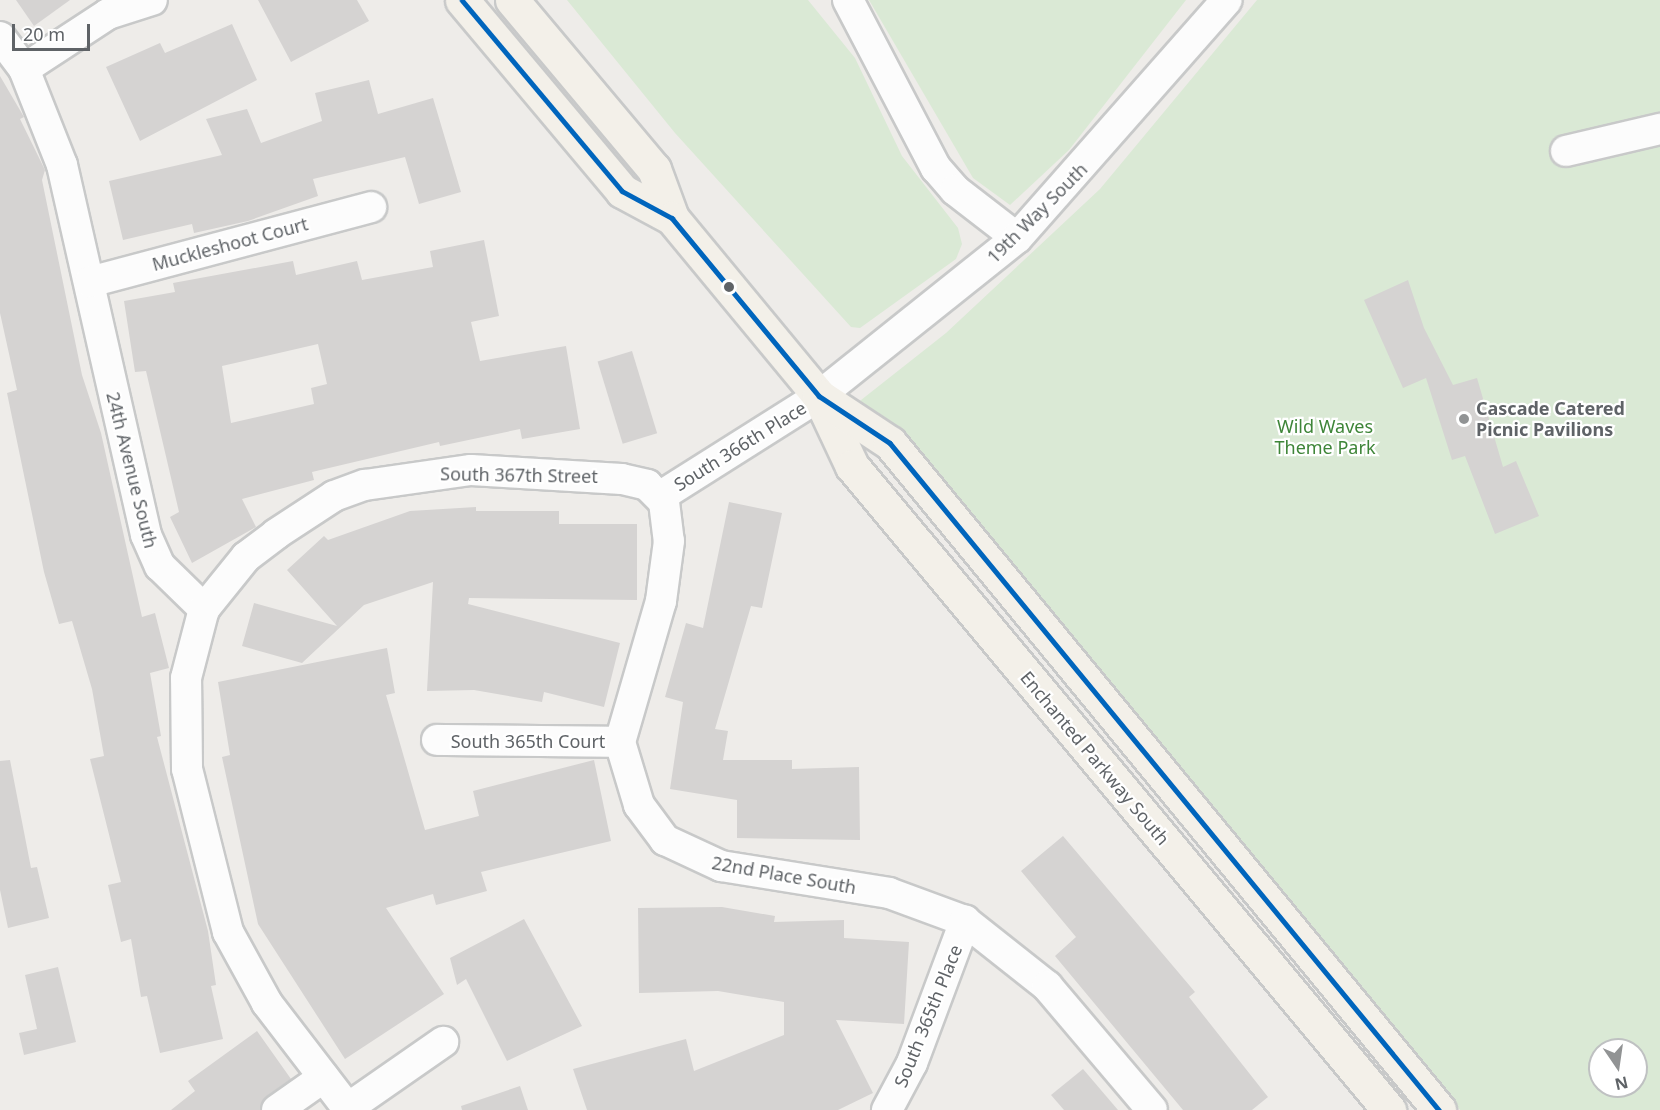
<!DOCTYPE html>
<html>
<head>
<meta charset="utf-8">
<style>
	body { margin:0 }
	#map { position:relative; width:1660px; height:1110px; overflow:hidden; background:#eeece9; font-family:"Noto Sans",sans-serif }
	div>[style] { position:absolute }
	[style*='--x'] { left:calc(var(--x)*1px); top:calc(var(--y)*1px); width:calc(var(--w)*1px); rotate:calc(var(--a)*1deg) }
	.green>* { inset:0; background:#dae9d5 }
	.building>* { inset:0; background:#d5d3d2; transform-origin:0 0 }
	.roads { filter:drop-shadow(2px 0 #c8c9c9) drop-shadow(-2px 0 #c8c9c9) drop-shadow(0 2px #c8c9c9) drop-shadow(0 -2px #c8c9c9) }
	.minor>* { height:30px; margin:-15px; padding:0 15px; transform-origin:15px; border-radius:15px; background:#fcfcfc }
	.major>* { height:33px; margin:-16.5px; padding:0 16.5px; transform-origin:16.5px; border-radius:16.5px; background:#f3f0e9 }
	.bus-1>* { height:4.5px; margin:-2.25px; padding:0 2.25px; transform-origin:2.25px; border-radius:2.25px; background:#0065bd }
	.dots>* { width:16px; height:16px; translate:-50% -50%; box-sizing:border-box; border:3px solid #fff; border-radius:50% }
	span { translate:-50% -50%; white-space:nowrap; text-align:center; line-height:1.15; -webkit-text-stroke:4.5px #fff; paint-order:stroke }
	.street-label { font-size:18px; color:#5f6367 }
	.poi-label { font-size:18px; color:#5f6367; font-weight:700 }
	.left { translate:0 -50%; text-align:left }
	.park-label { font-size:18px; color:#3e8538 }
	.north { position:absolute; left:1588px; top:1038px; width:60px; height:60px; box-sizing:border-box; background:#fff; border:2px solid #bfc1c2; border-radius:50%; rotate:167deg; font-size:16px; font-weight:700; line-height:24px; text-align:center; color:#5f6367 }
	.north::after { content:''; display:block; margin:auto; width:21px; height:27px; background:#919394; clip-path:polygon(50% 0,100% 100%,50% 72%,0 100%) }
	.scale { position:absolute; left:12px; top:24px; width:78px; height:27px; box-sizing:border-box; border:3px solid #5f6367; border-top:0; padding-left:8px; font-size:18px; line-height:21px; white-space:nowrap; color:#5f6367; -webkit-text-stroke:4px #fff; paint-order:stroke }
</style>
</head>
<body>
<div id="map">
	<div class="green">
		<i style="clip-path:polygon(567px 0,808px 0,855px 58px,902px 156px,958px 228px,962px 244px,956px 259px,860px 328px,851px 327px,675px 133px)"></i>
		<i style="clip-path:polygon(869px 0,1186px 0,1069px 150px,1010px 205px,973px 178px)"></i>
		<i style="clip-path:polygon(evenodd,1257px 0,1660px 0,1660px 1110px,1460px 1110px,856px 404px,946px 333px,1100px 189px,1257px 0,1600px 1050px,1636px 1050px,1636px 1086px,1600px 1086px,1600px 1050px)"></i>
	</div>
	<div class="building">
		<i style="clip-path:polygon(16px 0,70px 0,34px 26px)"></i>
		<i style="clip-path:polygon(258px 0,357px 0,369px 21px,291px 62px)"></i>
		<i style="clip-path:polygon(232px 24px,257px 80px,140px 141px,106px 67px,160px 43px,165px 53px)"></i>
		<i style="clip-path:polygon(0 76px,24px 117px,20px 119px,45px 170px,42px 180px,82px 375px,101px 433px,142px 617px,155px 613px,169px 668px,150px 673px,161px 736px,157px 737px,208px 931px,216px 985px,211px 986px,223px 1039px,160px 1053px,147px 996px,141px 997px,131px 939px,121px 942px,108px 885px,121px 882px,90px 759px,104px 756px,92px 689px,72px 621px,59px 624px,44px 572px,7px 393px,17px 390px,0 313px)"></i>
		<i style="clip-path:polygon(369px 80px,378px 114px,433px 98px,461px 192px,419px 204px,405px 157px,313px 179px,318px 196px,248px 221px,194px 233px,192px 224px,123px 240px,109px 181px,222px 155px,206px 119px,247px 109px,261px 143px,322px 121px,315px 93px)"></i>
		<i style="clip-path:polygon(evenodd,484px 240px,499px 316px,471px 322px,480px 361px,566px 346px,580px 429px,522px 439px,520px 429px,440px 446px,439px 442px,312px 472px,314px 480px,242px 499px,256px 527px,192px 563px,170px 517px,179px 512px,146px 371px,135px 372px,124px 301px,175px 292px,173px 283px,293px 261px,296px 275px,357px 261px,362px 280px,433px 267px,430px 251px,484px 240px,318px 344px,327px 384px,311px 388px,314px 404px,231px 423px,222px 366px,318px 344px)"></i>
		<i style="clip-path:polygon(1408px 280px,1424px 328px,1453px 385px,1477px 378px,1503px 467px,1516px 461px,1539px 516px,1495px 534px,1465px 456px,1452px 460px,1426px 378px,1403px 388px,1364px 300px)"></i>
		<i style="left:632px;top:351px;width:86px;height:36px;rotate:73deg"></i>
		<i style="clip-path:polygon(729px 502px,782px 513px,762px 608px,751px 606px,715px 729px,728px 731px,723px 760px,792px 760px,792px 769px,859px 767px,860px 840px,737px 838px,737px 800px,670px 789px,683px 702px,665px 697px,686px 623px,703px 628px)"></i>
		<i style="clip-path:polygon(476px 507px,476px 511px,559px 511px,559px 524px,637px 524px,637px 600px,469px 598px,468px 604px,620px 643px,604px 707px,544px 692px,542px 702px,474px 690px,427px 691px,433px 582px,364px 605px,302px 663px,242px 646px,254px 603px,337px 626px,287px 570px,324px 536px,328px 540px,410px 511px)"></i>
		<i style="clip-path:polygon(387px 648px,395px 693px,386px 695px,425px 830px,479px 816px,473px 791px,594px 760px,611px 841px,481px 872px,487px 891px,436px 905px,433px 894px,386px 908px,444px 994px,345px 1059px,258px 924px,222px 757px,230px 755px,218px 682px)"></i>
		<i style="clip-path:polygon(10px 760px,31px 868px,37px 867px,49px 918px,8px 928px,0 890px,0 761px)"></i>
		<i style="clip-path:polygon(1063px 836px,1195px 992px,1189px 997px,1268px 1097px,1252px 1110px,1183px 1110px,1055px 956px,1076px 937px,1021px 871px)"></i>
		<i style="clip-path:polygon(722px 907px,775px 916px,774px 922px,844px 920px,844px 938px,909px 942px,904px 1024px,836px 1020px,873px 1093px,838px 1110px,587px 1110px,573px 1069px,686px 1039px,694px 1071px,784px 1035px,784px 1002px,718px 991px,639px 993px,638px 908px)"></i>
		<i style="clip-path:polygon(524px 919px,582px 1026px,507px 1061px,466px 979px,457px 985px,450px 958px)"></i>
		<i style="clip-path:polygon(58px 967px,76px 1042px,24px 1055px,19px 1033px,37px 1029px,25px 975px)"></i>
		<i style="clip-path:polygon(257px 1031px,291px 1079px,267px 1096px,260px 1110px,171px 1110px,195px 1091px,188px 1081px)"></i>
		<i style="clip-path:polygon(1083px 1069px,1118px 1110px,1064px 1110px,1051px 1095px)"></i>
		<i style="clip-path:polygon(520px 1086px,528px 1110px,462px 1110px,461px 1106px)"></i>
	</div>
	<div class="roads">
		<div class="minor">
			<i style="--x:848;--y:0;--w:190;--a:62.4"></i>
			<i style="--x:936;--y:168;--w:29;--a:49"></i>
			<i style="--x:955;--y:190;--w:78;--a:37.7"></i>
			<i style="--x:0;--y:37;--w:40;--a:53"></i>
			<i style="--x:24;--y:69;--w:103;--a:68.4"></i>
			<i style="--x:62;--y:165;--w:379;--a:77.2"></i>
			<i style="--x:146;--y:535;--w:34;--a:66"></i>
			<i style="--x:160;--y:566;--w:62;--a:44.3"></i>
			<i style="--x:24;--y:69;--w:100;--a:-33.2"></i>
			<i style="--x:108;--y:14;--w:46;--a:-17.7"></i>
			<i style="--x:1566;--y:151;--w:97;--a:-13.2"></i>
			<i style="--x:90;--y:282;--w:291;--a:-14.9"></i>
			<i style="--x:661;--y:496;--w:187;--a:-32.3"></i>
			<i style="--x:819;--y:396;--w:253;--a:-38.6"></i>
			<i style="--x:1017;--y:238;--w:317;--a:-48.6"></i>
			<i style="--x:437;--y:740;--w:183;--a:0.6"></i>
			<i style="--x:348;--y:1108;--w:116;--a:-34.8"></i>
			<i style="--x:277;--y:1110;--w:57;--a:-35.1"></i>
			<i style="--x:349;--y:1110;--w:135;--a:-127.5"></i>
			<i style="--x:267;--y:1003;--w:81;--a:-118.8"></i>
			<i style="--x:228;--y:932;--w:168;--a:-104.1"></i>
			<i style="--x:187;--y:769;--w:91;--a:-90.6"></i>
			<i style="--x:186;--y:678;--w:71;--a:-75.4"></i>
			<i style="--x:204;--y:609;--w:67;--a:-51.1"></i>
			<i style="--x:246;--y:557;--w:38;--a:-37"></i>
			<i style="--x:276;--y:534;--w:69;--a:-33.2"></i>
			<i style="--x:334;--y:496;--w:33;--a:-20"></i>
			<i style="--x:365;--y:485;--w:107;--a:-8.1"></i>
			<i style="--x:471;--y:470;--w:151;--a:3.4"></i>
			<i style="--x:622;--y:479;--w:26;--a:13"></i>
			<i style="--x:647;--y:485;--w:24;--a:45"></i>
			<i style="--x:664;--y:502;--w:39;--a:83"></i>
			<i style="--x:669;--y:541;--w:61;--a:97.6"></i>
			<i style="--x:661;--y:601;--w:147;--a:106.2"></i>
			<i style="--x:620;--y:742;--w:66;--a:73.2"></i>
			<i style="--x:639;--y:805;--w:44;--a:53.4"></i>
			<i style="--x:665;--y:840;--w:62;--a:24.9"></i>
			<i style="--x:721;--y:866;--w:170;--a:9.1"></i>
			<i style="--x:889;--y:893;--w:81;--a:20.2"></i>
			<i style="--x:965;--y:921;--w:105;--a:38.4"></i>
			<i style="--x:1047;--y:986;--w:162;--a:49.7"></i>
			<i style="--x:887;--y:1110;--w:53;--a:-62"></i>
			<i style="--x:912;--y:1063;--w:152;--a:-69.5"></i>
		</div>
		<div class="major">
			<i style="--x:462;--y:0;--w:249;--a:50"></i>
			<i style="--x:622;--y:191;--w:57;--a:28.4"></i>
			<i style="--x:512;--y:0;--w:221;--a:50"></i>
			<i style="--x:654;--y:169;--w:52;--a:69.8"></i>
			<i style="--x:672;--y:218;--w:231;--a:50.4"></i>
			<i style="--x:819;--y:396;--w:77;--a:64.8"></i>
			<i style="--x:852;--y:466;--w:839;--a:50.18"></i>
			<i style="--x:819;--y:396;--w:85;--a:33.5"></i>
			<i style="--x:890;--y:443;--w:864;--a:50.54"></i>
		</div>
	</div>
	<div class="bus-1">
		<i style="--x:462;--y:0;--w:249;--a:50"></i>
		<i style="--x:622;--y:191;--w:57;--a:28.4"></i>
		<i style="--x:672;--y:218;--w:231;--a:50.4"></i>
		<i style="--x:819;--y:396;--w:85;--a:33.5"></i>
		<i style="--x:890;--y:443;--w:864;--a:50.54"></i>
	</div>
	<div class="dots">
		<i style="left:729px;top:287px;background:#5f6367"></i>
		<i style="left:1464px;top:419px;background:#919394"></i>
	</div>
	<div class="street-label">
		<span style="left:1037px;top:213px;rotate:-45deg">19th Way South</span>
		<span style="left:230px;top:244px;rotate:-15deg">Muckleshoot Court</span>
		<span style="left:740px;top:446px;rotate:-32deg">South 366th Place</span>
		<span style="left:132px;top:470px;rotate:76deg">24th Avenue South</span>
		<span style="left:519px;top:475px;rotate:1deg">South 367th Street</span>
		<span style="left:528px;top:741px">South 365th Court</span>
		<span style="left:1095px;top:758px;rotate:50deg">Enchanted Parkway South</span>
		<span style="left:784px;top:875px;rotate:10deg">22nd Place South</span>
		<span style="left:928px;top:1016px;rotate:-68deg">South 365th Place</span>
	</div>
	<div class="poi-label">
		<span class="left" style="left:1476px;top:419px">Cascade Catered<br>Picnic Pavilions</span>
	</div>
	<div class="park-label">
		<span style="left:1325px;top:437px">Wild Waves<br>Theme Park</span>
	</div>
	<div class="north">N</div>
	<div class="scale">20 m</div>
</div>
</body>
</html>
